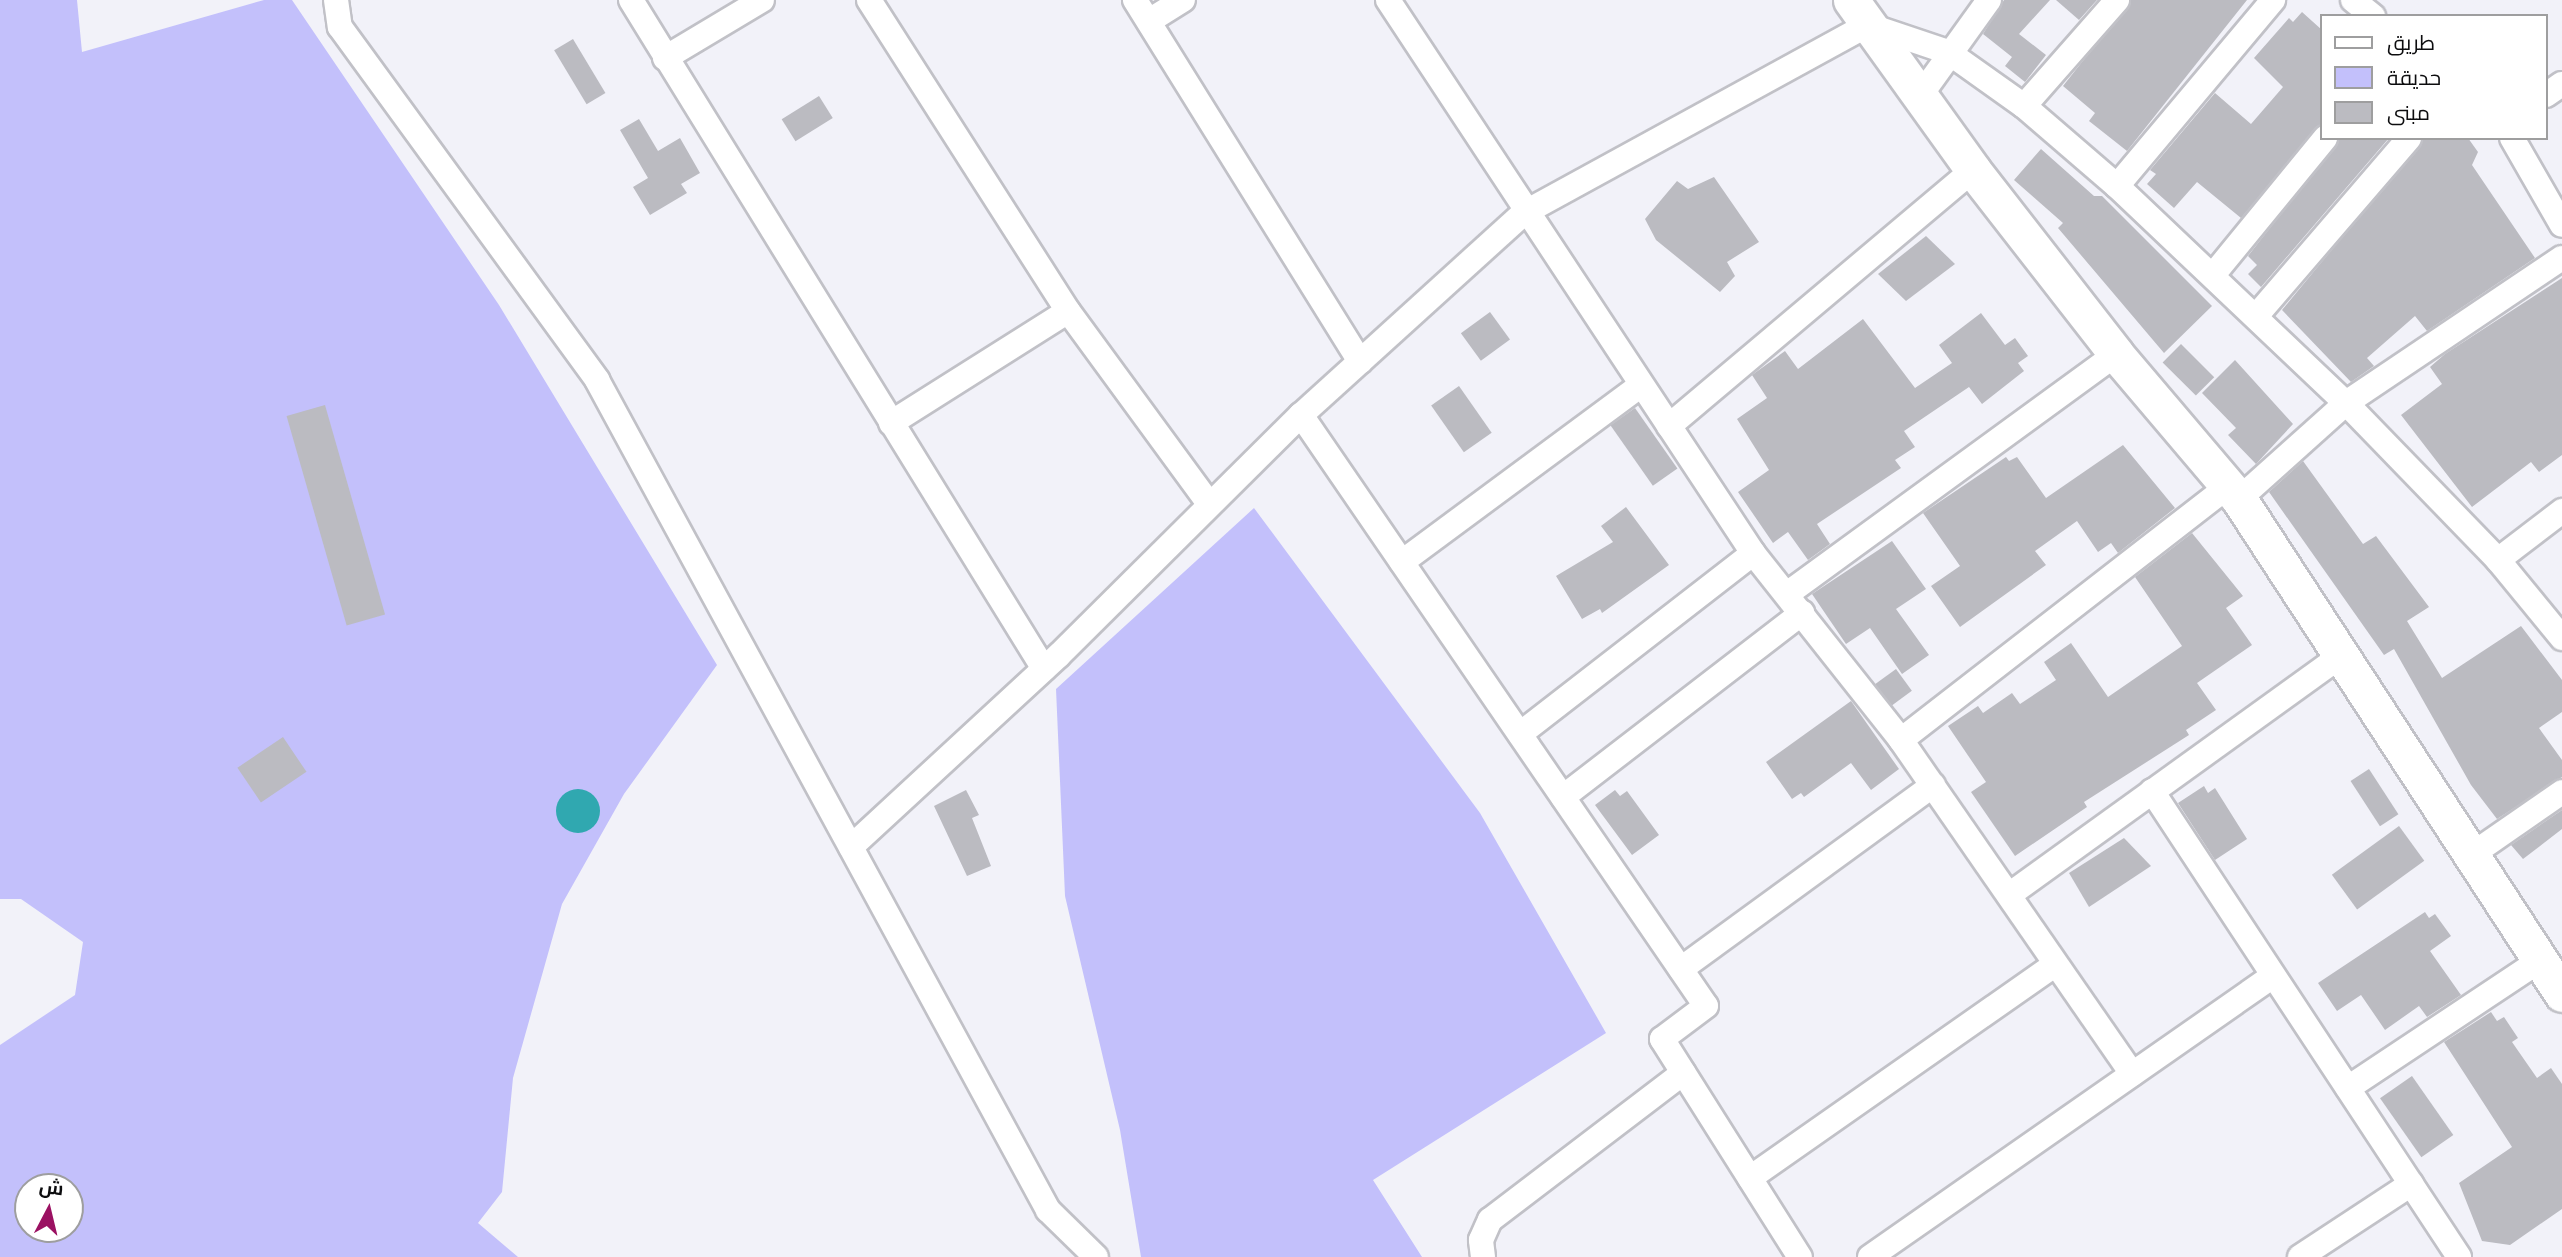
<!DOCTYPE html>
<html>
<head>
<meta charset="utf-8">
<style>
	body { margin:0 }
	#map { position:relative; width:2562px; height:1257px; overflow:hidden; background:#f2f2f9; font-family:"Sofia Sans Condensed",Cairo,sans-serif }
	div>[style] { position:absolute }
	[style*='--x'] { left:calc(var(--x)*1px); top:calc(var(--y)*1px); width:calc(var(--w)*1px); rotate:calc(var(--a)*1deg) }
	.green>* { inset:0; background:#c3c0fb }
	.water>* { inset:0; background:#30a8b0 }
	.round { border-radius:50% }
	.building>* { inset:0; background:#bbbbc1; transform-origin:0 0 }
	.roads { filter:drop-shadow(2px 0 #c1c1c7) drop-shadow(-2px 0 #c1c1c7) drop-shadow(0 2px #c1c1c7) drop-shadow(0 -2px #c1c1c7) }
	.street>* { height:24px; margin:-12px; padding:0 12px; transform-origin:12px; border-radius:12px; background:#fff }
	.secondary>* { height:35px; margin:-17.5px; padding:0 17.5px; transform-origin:17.5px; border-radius:17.5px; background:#fff }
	span { translate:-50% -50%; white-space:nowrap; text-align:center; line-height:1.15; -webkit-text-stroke:6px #fff; paint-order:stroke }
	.legend { position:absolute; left:2320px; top:14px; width:228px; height:126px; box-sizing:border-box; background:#fff; border:2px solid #9e9e9f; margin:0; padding:9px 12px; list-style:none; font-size:21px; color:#0d0d0f }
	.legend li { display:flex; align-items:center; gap:14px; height:35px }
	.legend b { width:35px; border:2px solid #9e9e9f }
	.north { position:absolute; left:14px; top:1173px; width:70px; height:70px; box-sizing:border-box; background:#fff; border:2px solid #9e9e9f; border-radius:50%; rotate:7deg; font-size:19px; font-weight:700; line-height:28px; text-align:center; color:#0d0d0f }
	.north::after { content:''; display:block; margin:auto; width:24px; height:32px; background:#9b1162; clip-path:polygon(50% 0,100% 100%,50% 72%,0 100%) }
</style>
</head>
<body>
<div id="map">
	<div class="green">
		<i style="clip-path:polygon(evenodd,0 0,77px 0,82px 52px,264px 0,292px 0,499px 305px,717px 665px,624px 794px,562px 904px,513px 1078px,502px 1192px,478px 1223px,518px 1257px,0 1257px,0 1045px,75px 995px,83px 942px,21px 899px,0 899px,0 0,28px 1187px,70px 1187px,70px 1229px,28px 1229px,28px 1187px)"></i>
		<i style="clip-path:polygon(1254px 508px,1480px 813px,1606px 1033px,1373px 1180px,1422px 1257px,1141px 1257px,1120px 1130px,1065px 896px,1056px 689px)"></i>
	</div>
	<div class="water">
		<i class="round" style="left:556px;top:789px;width:44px;height:44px"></i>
	</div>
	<div class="building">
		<i style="clip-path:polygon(2004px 0,2050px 0,2019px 34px,2046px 55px,2025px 82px,2005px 66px,2012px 57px,1983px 34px)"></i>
		<i style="clip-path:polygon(2056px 0,2097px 0,2079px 20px)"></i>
		<i style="clip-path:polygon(2131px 0,2247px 0,2127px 151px,2089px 121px,2095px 113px,2063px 86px)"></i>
		<i style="clip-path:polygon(2302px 12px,2322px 30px,2322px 124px,2241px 218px,2197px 182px,2174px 208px,2147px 184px,2156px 174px,2150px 170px,2215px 93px,2251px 124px,2283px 87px,2254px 58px,2289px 18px,2293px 22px)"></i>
		<i style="left:573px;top:39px;width:63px;height:22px;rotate:59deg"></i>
		<i style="left:819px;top:96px;width:26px;height:44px;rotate:58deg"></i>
		<i style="clip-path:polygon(639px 119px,658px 151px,680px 138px,700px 173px,681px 184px,687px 193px,650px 215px,633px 187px,648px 178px,620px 130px)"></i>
		<i style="clip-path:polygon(2340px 138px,2389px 138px,2261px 287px,2248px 274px,2257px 265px,2248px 256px)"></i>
		<i style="clip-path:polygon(2424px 138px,2468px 138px,2478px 152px,2472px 165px,2535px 258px,2427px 331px,2415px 316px,2367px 358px,2374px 366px,2351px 382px,2282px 310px)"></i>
		<i style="clip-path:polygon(2041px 149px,2094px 196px,2102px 196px,2212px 306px,2164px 353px,2058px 228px,2063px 223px,2014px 180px)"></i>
		<i style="clip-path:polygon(1714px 177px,1759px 242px,1727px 262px,1735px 276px,1720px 292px,1656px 240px,1645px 219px,1677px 181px,1688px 189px)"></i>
		<i style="clip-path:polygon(1926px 236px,1955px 264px,1906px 301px,1878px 274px)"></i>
		<i style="clip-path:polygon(2562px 278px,2562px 455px,2539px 472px,2531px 462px,2472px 507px,2401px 415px,2442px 384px,2430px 367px,2445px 354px)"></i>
		<i style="left:1490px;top:312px;width:34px;height:36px;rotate:54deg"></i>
		<i style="clip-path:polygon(1981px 313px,2005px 345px,2015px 338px,2028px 356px,2018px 363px,2024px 371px,1982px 404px,1969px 387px,1904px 431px,1915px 447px,1895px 460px,1901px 468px,1817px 524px,1830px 544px,1808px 560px,1788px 532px,1773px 543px,1738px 492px,1769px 470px,1737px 419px,1767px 398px,1752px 375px,1785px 351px,1798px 369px,1863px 319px,1915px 388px,1952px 363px,1939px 345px)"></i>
		<i style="left:2181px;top:344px;width:47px;height:26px;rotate:45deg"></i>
		<i style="clip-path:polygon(2235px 360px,2293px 424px,2256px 464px,2228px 435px,2236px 428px,2202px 393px)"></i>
		<i style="left:1459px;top:386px;width:57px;height:34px;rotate:55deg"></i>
		<i style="left:325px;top:405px;width:218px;height:40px;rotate:74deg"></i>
		<i style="left:1635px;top:408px;width:74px;height:30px;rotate:55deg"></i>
		<i style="clip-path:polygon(2123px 445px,2175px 508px,2118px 553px,2111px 543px,2098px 552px,2077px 521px,2035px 551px,2046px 565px,1960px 627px,1931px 586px,1960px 566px,1923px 513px,2006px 457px,2009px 461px,2017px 457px,2046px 498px)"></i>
		<i style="clip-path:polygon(2303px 461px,2363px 544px,2376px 536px,2429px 607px,2407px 621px,2442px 678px,2521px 626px,2562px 680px,2562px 712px,2539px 728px,2562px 760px,2562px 777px,2497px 819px,2471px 785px,2394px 649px,2384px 655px,2269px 492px)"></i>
		<i style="clip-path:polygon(1626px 507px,1669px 565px,1602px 613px,1600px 609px,1582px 619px,1556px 576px,1613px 542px,1601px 526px)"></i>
		<i style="clip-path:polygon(2192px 533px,2243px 596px,2226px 608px,2252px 645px,2197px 683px,2216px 710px,2186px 730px,2189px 735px,2084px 802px,2087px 807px,2015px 856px,1971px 792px,1986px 782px,1948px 726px,1978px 706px,1983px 713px,2012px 693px,2020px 704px,2056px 680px,2044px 662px,2071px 643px,2108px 697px,2182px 646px,2135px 577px)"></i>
		<i style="clip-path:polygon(1892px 541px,1926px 589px,1896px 609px,1929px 655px,1902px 674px,1870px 628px,1846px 644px,1812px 594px)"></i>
		<i style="left:1896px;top:669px;width:27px;height:26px;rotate:54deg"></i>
		<i style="clip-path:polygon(1851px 701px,1899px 769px,1871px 790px,1851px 763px,1804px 797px,1801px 793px,1792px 799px,1766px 762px)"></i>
		<i style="left:283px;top:737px;width:42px;height:55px;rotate:56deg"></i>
		<i style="left:2369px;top:769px;width:54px;height:22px;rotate:57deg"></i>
		<i style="clip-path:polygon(2204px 786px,2208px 793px,2215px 788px,2247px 839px,2215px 860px,2178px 803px)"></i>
		<i style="clip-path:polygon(966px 790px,979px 815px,972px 818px,991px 866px,967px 876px,934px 806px)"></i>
		<i style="clip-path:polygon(1615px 790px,1620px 796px,1627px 791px,1659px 835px,1632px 855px,1595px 805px)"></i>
		<i style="clip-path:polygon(2562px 810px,2562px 829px,2523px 859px,2511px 845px)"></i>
		<i style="left:2399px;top:826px;width:43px;height:83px;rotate:54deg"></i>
		<i style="clip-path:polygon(2124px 838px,2151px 866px,2089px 907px,2069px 873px)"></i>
		<i style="clip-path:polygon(2425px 912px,2429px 918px,2435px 914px,2451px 936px,2430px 951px,2461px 995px,2427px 1017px,2419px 1006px,2385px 1030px,2361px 995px,2337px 1011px,2318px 983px)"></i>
		<i style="clip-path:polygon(2491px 1012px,2497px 1021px,2504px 1017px,2518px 1038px,2512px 1042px,2537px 1078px,2551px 1068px,2562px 1084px,2562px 1209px,2510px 1245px,2482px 1241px,2459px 1183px,2512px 1147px,2444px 1042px)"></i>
		<i style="left:2412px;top:1076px;width:72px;height:39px;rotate:55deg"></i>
	</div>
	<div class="roads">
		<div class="street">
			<i style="--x:336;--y:0;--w:27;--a:82"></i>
			<i style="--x:340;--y:27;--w:437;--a:53.9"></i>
			<i style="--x:597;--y:380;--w:945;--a:61.48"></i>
			<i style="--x:1048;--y:1210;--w:67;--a:44.4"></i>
			<i style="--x:631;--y:0;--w:786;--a:58.31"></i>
			<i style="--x:869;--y:0;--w:369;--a:57.4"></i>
			<i style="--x:1068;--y:311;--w:240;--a:53.8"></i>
			<i style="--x:1135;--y:0;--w:426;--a:58.1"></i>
			<i style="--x:1388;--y:0;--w:663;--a:56.57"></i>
			<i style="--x:1753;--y:553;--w:238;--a:51.6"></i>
			<i style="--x:1901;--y:740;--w:406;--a:55.3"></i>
			<i style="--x:2353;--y:0;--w:26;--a:39"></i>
			<i style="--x:1149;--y:21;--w:40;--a:-32"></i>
			<i style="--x:665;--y:58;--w:113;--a:-30.9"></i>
			<i style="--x:2546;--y:95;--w:19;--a:-35"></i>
			<i style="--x:1920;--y:96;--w:118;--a:-54.3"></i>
			<i style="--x:2024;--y:106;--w:141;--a:-48.7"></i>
			<i style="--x:2512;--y:138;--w:100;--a:60.1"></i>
			<i style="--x:2117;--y:186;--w:243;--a:-50"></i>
			<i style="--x:2213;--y:275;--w:177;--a:-50.7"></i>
			<i style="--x:2257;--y:315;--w:233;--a:-49.3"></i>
			<i style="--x:1301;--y:415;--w:716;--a:55.58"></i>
			<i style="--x:1706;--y:1006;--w:55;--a:143.1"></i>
			<i style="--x:1662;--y:1039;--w:258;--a:57.7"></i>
			<i style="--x:891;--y:423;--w:209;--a:-32.3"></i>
			<i style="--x:1669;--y:426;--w:397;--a:-40.1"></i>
			<i style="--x:2239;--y:499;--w:144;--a:-41.9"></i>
			<i style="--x:2346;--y:403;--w:260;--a:-33.9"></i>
			<i style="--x:2498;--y:560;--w:81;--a:-37.4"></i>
			<i style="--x:1402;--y:562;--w:297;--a:-36.5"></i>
			<i style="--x:1787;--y:594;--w:407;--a:-36.1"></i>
			<i style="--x:1520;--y:734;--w:295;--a:-37.8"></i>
			<i style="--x:1901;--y:740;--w:414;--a:-37.8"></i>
			<i style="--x:2152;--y:791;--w:558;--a:56.62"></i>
			<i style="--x:1563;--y:797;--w:302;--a:-37.6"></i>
			<i style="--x:851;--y:847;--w:283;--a:-42.7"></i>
			<i style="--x:1059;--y:655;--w:341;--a:-44.8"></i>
			<i style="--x:1301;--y:415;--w:301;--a:-42.2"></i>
			<i style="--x:1524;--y:213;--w:392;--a:-28.7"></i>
			<i style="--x:1868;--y:25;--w:84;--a:18.6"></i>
			<i style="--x:1948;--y:52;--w:93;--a:35.4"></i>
			<i style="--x:2024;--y:106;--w:123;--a:40.7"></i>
			<i style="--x:2117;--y:186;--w:315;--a:43.5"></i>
			<i style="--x:2346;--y:403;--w:219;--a:45.9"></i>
			<i style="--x:2498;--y:560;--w:101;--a:50.6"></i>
			<i style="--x:2474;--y:853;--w:107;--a:-34.7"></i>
			<i style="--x:2009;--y:895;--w:410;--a:-35.8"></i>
			<i style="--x:1681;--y:969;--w:312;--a:-36.1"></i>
			<i style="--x:2348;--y:1088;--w:232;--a:-33.6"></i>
			<i style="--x:1750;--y:1178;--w:373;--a:-35"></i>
			<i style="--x:1483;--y:1257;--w:17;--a:-97"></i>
			<i style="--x:1481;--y:1240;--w:22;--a:-66"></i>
			<i style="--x:1490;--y:1220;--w:243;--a:-37.3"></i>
			<i style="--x:1870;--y:1257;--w:491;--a:-34.9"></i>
			<i style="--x:2300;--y:1257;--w:133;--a:-33.3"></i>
		</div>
		<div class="secondary">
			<i style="--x:1851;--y:0;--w:209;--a:54.3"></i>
			<i style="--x:1973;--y:170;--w:233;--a:52.1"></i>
			<i style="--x:2116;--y:354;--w:190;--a:49.7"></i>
			<i style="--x:2239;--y:499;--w:591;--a:56.87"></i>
		</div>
	</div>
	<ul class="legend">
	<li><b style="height:9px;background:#fff"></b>طريق</li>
	<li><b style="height:19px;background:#c3c0fb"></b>حديقة</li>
	<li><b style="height:19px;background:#bbbbc1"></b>مبنى</li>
	</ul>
	<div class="north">ش</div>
</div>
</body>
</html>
